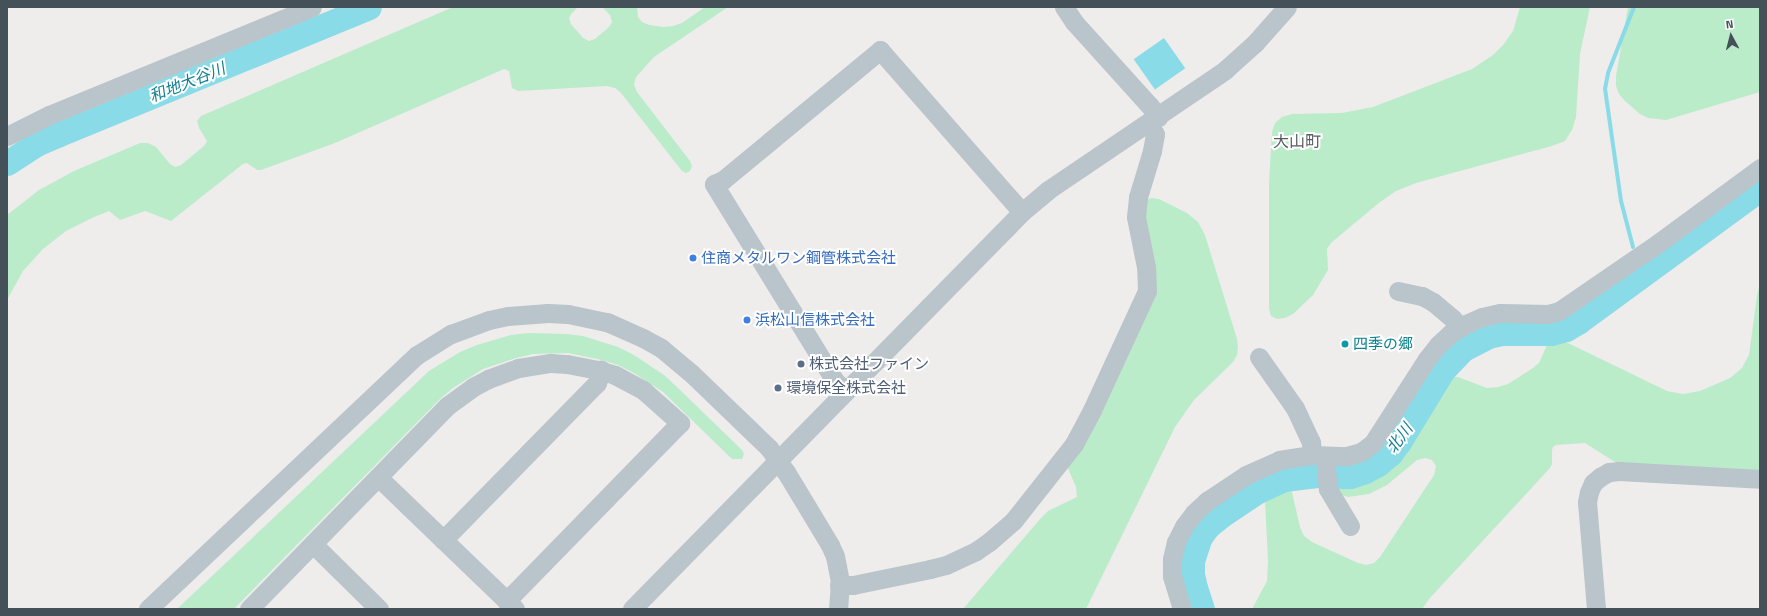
<!DOCTYPE html>
<html>
<head>
<meta charset="utf-8">
<style>
	body { margin:0 }
	#map { position:relative; width:1767px; height:616px; overflow:hidden; background:#efecec; font-family:"Titillium Web","Noto Sans JP",sans-serif }
	div>[style] { position:absolute }
	[style*='--x'] { left:calc(var(--x)*1px); top:calc(var(--y)*1px); width:calc(var(--w)*1px); rotate:calc(var(--a)*1deg) }
	.green>* { inset:0; background:#baecca }
	.water>* { inset:0; background:#89dbe7; transform-origin:0 0 }
	.stream>* { height:4px; margin:-2px; padding:0 2px; transform-origin:2px; border-radius:2px; background:#89dbe7 }
	.river>* { height:25px; margin:-12.5px; padding:0 12.5px; transform-origin:12.5px; border-radius:12.5px; background:#89dbe7 }
	.minor>* { height:19px; margin:-9.5px; padding:0 9.5px; transform-origin:9.5px; border-radius:9.5px; background:#bac4cb }
	.dots>* { width:11px; height:11px; translate:-50% -50%; box-sizing:border-box; border:2px solid #fff; border-radius:50% }
	span { translate:-50% -50%; white-space:nowrap; text-align:center; line-height:1.15; -webkit-text-stroke:4px #fff; paint-order:stroke }
	.shop-label { font-size:15px; color:#366cbe }
	.left { translate:0 -50%; text-align:left }
	.culture-label { font-size:15px; color:#0d838f }
	.service-label { font-size:15px; color:#4e5e75 }
	.water-label { font-size:16px; color:#128090; font-style:italic }
	.neighbourhood-label { font-size:16px; color:#595d60 }
	.frame { position:absolute; inset:0; border:8px solid #455158; pointer-events:none }
	.north { position:absolute; left:1711px; top:16px; width:40px; height:40px; -webkit-text-stroke:3px #fff; paint-order:stroke; rotate:353deg; font-size:11px; font-weight:700; line-height:16px; text-align:center; color:#455158 }
	.north::after { content:''; display:block; margin:auto; width:14px; height:18px; background:#455158; clip-path:polygon(50% 0,100% 100%,50% 72%,0 100%) }
</style>
</head>
<body>
<div id="map">
	<div class="green">
		<i style="clip-path:polygon(453px 7px,578px 7px,572px 13px,569px 18px,571px 24px,583px 38px,589px 41px,595px 39px,609px 27px,612px 22px,610px 15px,602px 7px,637px 7px,638px 17px,642px 22px,649px 25px,664px 27px,673px 26px,682px 23px,705px 7px,728px 7px,654px 57px,636px 77px,634px 85px,637px 92px,690px 161px,692px 166px,690px 171px,686px 173px,682px 171px,621px 93px,615px 88px,607px 86px,518px 91px,512px 88px,509px 71px,504px 69px,335px 143px,261px 170px,257px 170px,247px 163px,243px 164px,171px 221px,145px 211px,120px 220px,109px 211px,94px 217px,66px 231px,43px 249px,23px 271px,7px 300px,7px 215px,39px 190px,74px 171px,140px 143px,148px 143px,156px 147px,170px 164px,175px 167px,181px 165px,204px 146px,207px 141px,199px 128px,197px 121px,201px 116px)"></i>
		<i style="clip-path:polygon(1520px 7px,1590px 7px,1580px 54px,1576px 117px,1572px 130px,1565px 141px,1552px 146px,1416px 183px,1396px 191px,1380px 202px,1331px 243px,1327px 249px,1328px 270px,1313px 295px,1293px 314px,1285px 318px,1277px 319px,1271px 316px,1269px 309px,1269px 182px,1272px 132px,1275px 123px,1282px 117px,1292px 114px,1342px 113px,1373px 107px,1472px 69px,1493px 55px,1504px 44px,1513px 31px)"></i>
		<i style="clip-path:polygon(1628px 7px,1760px 7px,1760px 92px,1666px 120px,1648px 118px,1640px 114px,1625px 101px,1619px 94px,1616px 86px,1616px 76px)"></i>
		<i style="clip-path:polygon(1151px 198px,1159px 199px,1187px 213px,1198px 222px,1205px 235px,1237px 339px,1238px 347px,1237px 355px,1233px 362px,1194px 400px,1175px 427px,1086px 609px,963px 609px,1041px 518px,1048px 511px,1077px 497px,1076px 487px,1067px 466px,1148px 305px,1144px 227px,1145px 201px)"></i>
		<i style="clip-path:polygon(1760px 283px,1760px 474px,1618px 464px,1585px 443px,1556px 445px,1553px 447px,1552px 450px,1552px 464px,1550px 468px,1430px 598px,1422px 609px,1252px 609px,1267px 581px,1268px 561px,1265px 500px,1267px 493px,1273px 489px,1286px 486px,1291px 488px,1300px 527px,1304px 536px,1312px 542px,1358px 563px,1366px 565px,1374px 563px,1380px 557px,1434px 475px,1436px 466px,1432px 460px,1425px 458px,1417px 460px,1387px 485px,1369px 494px,1348px 497px,1342px 495px,1340px 491px,1340px 486px,1344px 483px,1367px 476px,1381px 469px,1394px 458px,1446px 377px,1458px 377px,1487px 388px,1498px 387px,1508px 384px,1533px 368px,1539px 363px,1547px 345px,1553px 341px,1561px 341px,1568px 343px,1667px 391px,1683px 394px,1700px 391px,1730px 378px,1742px 368px,1749px 355px,1757px 296px)"></i>
		<i style="clip-path:polygon(529px 333px,566px 334px,583px 336px,618px 347px,634px 355px,664px 375px,678px 388px,742px 450px,744px 454px,742px 459px,732px 459px,663px 392px,634px 373px,618px 365px,602px 360px,568px 353px,533px 354px,516px 358px,483px 369px,453px 388px,440px 399px,234px 609px,177px 609px,429px 371px,460px 352px,477px 345px,511px 335px)"></i>
	</div>
	<div class="water">
		<i style="left:1164px;top:38px;width:37px;height:37px;rotate:55deg"></i>
	</div>
	<div class="stream">
		<i style="--x:1633;--y:247;--w:48;--a:-104.6"></i>
		<i style="--x:1621;--y:201;--w:113;--a:-98.1"></i>
		<i style="--x:1605;--y:89;--w:16;--a:-79"></i>
		<i style="--x:1608;--y:73;--w:71;--a:-68.5"></i>
		<i style="--x:1640;--y:272;--w:5;--a:79"></i>
	</div>
	<div class="river">
		<i style="--x:7;--y:163;--w:35;--a:-33"></i>
		<i style="--x:36;--y:144;--w:23;--a:-23"></i>
		<i style="--x:57;--y:135;--w:337;--a:-22.3"></i>
		<i style="--x:1202;--y:609;--w:22;--a:-108"></i>
		<i style="--x:1195;--y:588;--w:14;--a:-102"></i>
		<i style="--x:1192;--y:574;--w:13;--a:-90"></i>
		<i style="--x:1192;--y:561;--w:25;--a:-72"></i>
		<i style="--x:1200;--y:537;--w:14;--a:-54"></i>
		<i style="--x:1208;--y:526;--w:14;--a:-39"></i>
		<i style="--x:1219;--y:517;--w:45;--a:-34"></i>
		<i style="--x:1256;--y:492;--w:31;--a:-25"></i>
		<i style="--x:1284;--y:479;--w:31;--a:-7"></i>
		<i style="--x:1315;--y:475;--w:35;--a:2"></i>
		<i style="--x:1350;--y:476;--w:16;--a:-18"></i>
		<i style="--x:1365;--y:471;--w:15;--a:-28"></i>
		<i style="--x:1378;--y:464;--w:16;--a:-40"></i>
		<i style="--x:1390;--y:454;--w:15;--a:-53"></i>
		<i style="--x:1399;--y:442;--w:84;--a:-58.6"></i>
		<i style="--x:1443;--y:370;--w:29;--a:-46"></i>
		<i style="--x:1463;--y:349;--w:28;--a:-27"></i>
		<i style="--x:1488;--y:336;--w:14;--a:-12"></i>
		<i style="--x:1502;--y:333;--w:49;--a:0"></i>
		<i style="--x:1551;--y:333;--w:16;--a:-15"></i>
		<i style="--x:1566;--y:329;--w:14;--a:-30"></i>
		<i style="--x:1578;--y:322;--w:225;--a:-36.2"></i>
	</div>
	<div class="minor">
		<i style="--x:1064;--y:7;--w:18;--a:56"></i>
		<i style="--x:1074;--y:22;--w:113;--a:47.9"></i>
		<i style="--x:1150;--y:106;--w:14;--a:54"></i>
		<i style="--x:7;--y:136;--w:47;--a:-26.6"></i>
		<i style="--x:49;--y:115;--w:284;--a:-22.3"></i>
		<i style="--x:1398;--y:291;--w:25;--a:12"></i>
		<i style="--x:1422;--y:296;--w:13;--a:29"></i>
		<i style="--x:1433;--y:302;--w:26;--a:40"></i>
		<i style="--x:1453;--y:319;--w:11;--a:56"></i>
		<i style="--x:1259;--y:357;--w:62;--a:54.8"></i>
		<i style="--x:1295;--y:408;--w:38;--a:65"></i>
		<i style="--x:1311;--y:442;--w:13;--a:86"></i>
		<i style="--x:846;--y:391;--w:15;--a:-138"></i>
		<i style="--x:835;--y:381;--w:231;--a:-121.6"></i>
		<i style="--x:714;--y:184;--w:10;--a:-24"></i>
		<i style="--x:723;--y:180;--w:204;--a:-39.6"></i>
		<i style="--x:880;--y:50;--w:215;--a:48.8"></i>
		<i style="--x:1325;--y:456;--w:33;--a:85"></i>
		<i style="--x:1328;--y:489;--w:43;--a:59.3"></i>
		<i style="--x:378;--y:477;--w:190;--a:43.9"></i>
		<i style="--x:443;--y:540;--w:220;--a:-45.6"></i>
		<i style="--x:597;--y:383;--w:14;--a:-73"></i>
		<i style="--x:313;--y:544;--w:93;--a:44.6"></i>
		<i style="--x:839;--y:585;--w:14;--a:0"></i>
		<i style="--x:853;--y:585;--w:79;--a:-11.7"></i>
		<i style="--x:930;--y:569;--w:16;--a:-14"></i>
		<i style="--x:946;--y:565;--w:33;--a:-25"></i>
		<i style="--x:976;--y:551;--w:16;--a:-35"></i>
		<i style="--x:989;--y:542;--w:33;--a:-41"></i>
		<i style="--x:1014;--y:520;--w:97;--a:-51.7"></i>
		<i style="--x:1074;--y:444;--w:38;--a:-62"></i>
		<i style="--x:1092;--y:410;--w:131;--a:-65.2"></i>
		<i style="--x:1147;--y:291;--w:24;--a:-92"></i>
		<i style="--x:1146;--y:267;--w:51;--a:-101.3"></i>
		<i style="--x:1136;--y:217;--w:20;--a:-84"></i>
		<i style="--x:1138;--y:197;--w:48;--a:-73.1"></i>
		<i style="--x:1152;--y:151;--w:17;--a:-80"></i>
		<i style="--x:1155;--y:134;--w:13;--a:-122"></i>
		<i style="--x:148;--y:609;--w:370;--a:-43.4"></i>
		<i style="--x:417;--y:355;--w:40;--a:-32"></i>
		<i style="--x:451;--y:334;--w:40;--a:-20.2"></i>
		<i style="--x:489;--y:320;--w:19;--a:-12"></i>
		<i style="--x:508;--y:316;--w:40;--a:-4.3"></i>
		<i style="--x:548;--y:313;--w:20;--a:3"></i>
		<i style="--x:568;--y:314;--w:40;--a:12"></i>
		<i style="--x:607;--y:322;--w:39;--a:24"></i>
		<i style="--x:643;--y:338;--w:21;--a:29"></i>
		<i style="--x:661;--y:348;--w:39;--a:40"></i>
		<i style="--x:691;--y:373;--w:108;--a:43.9"></i>
		<i style="--x:769;--y:448;--w:29;--a:55"></i>
		<i style="--x:786;--y:472;--w:85;--a:58.9"></i>
		<i style="--x:830;--y:545;--w:12;--a:66"></i>
		<i style="--x:835;--y:556;--w:26;--a:79"></i>
		<i style="--x:840;--y:582;--w:27;--a:94"></i>
		<i style="--x:249;--y:609;--w:284;--a:-45.7"></i>
		<i style="--x:447;--y:406;--w:32;--a:-36"></i>
		<i style="--x:473;--y:387;--w:17;--a:-28"></i>
		<i style="--x:488;--y:379;--w:32;--a:-20"></i>
		<i style="--x:518;--y:368;--w:33;--a:-9"></i>
		<i style="--x:551;--y:363;--w:16;--a:4"></i>
		<i style="--x:567;--y:364;--w:33;--a:11"></i>
		<i style="--x:599;--y:370;--w:17;--a:17"></i>
		<i style="--x:615;--y:375;--w:32;--a:28"></i>
		<i style="--x:643;--y:390;--w:50;--a:41.7"></i>
		<i style="--x:680;--y:423;--w:249;--a:134.3"></i>
		<i style="--x:632;--y:609;--w:557;--a:-45.51"></i>
		<i style="--x:1022;--y:212;--w:34;--a:-40"></i>
		<i style="--x:1048;--y:190;--w:214;--a:-34.1"></i>
		<i style="--x:1225;--y:70;--w:40;--a:-42"></i>
		<i style="--x:1255;--y:43;--w:48;--a:-48.4"></i>
		<i style="--x:1182;--y:609;--w:34;--a:-107"></i>
		<i style="--x:1172;--y:576;--w:17;--a:-90"></i>
		<i style="--x:1172;--y:559;--w:17;--a:-77"></i>
		<i style="--x:1176;--y:542;--w:18;--a:-63"></i>
		<i style="--x:1184;--y:526;--w:16;--a:-52"></i>
		<i style="--x:1194;--y:513;--w:18;--a:-43"></i>
		<i style="--x:1207;--y:501;--w:47;--a:-33.7"></i>
		<i style="--x:1246;--y:475;--w:36;--a:-24"></i>
		<i style="--x:1279;--y:460;--w:33;--a:-9"></i>
		<i style="--x:1312;--y:455;--w:35;--a:2"></i>
		<i style="--x:1347;--y:456;--w:15;--a:-16"></i>
		<i style="--x:1361;--y:452;--w:15;--a:-37"></i>
		<i style="--x:1373;--y:443;--w:100;--a:-57.3"></i>
		<i style="--x:1427;--y:359;--w:18;--a:-52"></i>
		<i style="--x:1438;--y:345;--w:18;--a:-43"></i>
		<i style="--x:1451;--y:333;--w:17;--a:-31"></i>
		<i style="--x:1466;--y:324;--w:17;--a:-24"></i>
		<i style="--x:1482;--y:317;--w:18;--a:-13"></i>
		<i style="--x:1500;--y:313;--w:48;--a:1.2"></i>
		<i style="--x:1548;--y:314;--w:11;--a:-15"></i>
		<i style="--x:1559;--y:311;--w:119;--a:-34.4"></i>
		<i style="--x:1657;--y:244;--w:128;--a:-36.4"></i>
		<i style="--x:1596;--y:609;--w:107;--a:-94.8"></i>
		<i style="--x:1587;--y:502;--w:10;--a:-79"></i>
		<i style="--x:1589;--y:492;--w:10;--a:-66"></i>
		<i style="--x:1593;--y:483;--w:9;--a:-41"></i>
		<i style="--x:1600;--y:477;--w:10;--a:-29"></i>
		<i style="--x:1609;--y:472;--w:10;--a:-6"></i>
		<i style="--x:1619;--y:471;--w:141;--a:3.2"></i>
	</div>
	<div class="dots">
		<i style="left:693px;top:258px;background:#3f7fe0"></i>
		<i style="left:747px;top:320px;background:#3f7fe0"></i>
		<i style="left:1345px;top:344px;background:#0f9aa8"></i>
		<i style="left:801px;top:364px;background:#5c6f8a"></i>
		<i style="left:778px;top:388px;background:#5c6f8a"></i>
	</div>
	<div class="shop-label">
		<span class="left" style="left:701px;top:258px">住商メタルワン鋼管株式会社</span>
		<span class="left" style="left:755px;top:320px">浜松山信株式会社</span>
	</div>
	<div class="culture-label">
		<span class="left" style="left:1353px;top:344px">四季の郷</span>
	</div>
	<div class="service-label">
		<span class="left" style="left:809px;top:364px">株式会社ファイン</span>
		<span class="left" style="left:786px;top:388px">環境保全株式会社</span>
	</div>
	<div class="water-label">
		<span style="left:187px;top:82px;rotate:-22deg">和地大谷川</span>
		<span style="left:1399px;top:438px;rotate:-54deg">北川</span>
	</div>
	<div class="neighbourhood-label">
		<span style="left:1297px;top:141px">大山町</span>
	</div>
	<div class="frame"></div>
	<div class="north">N</div>
</div>
</body>
</html>
